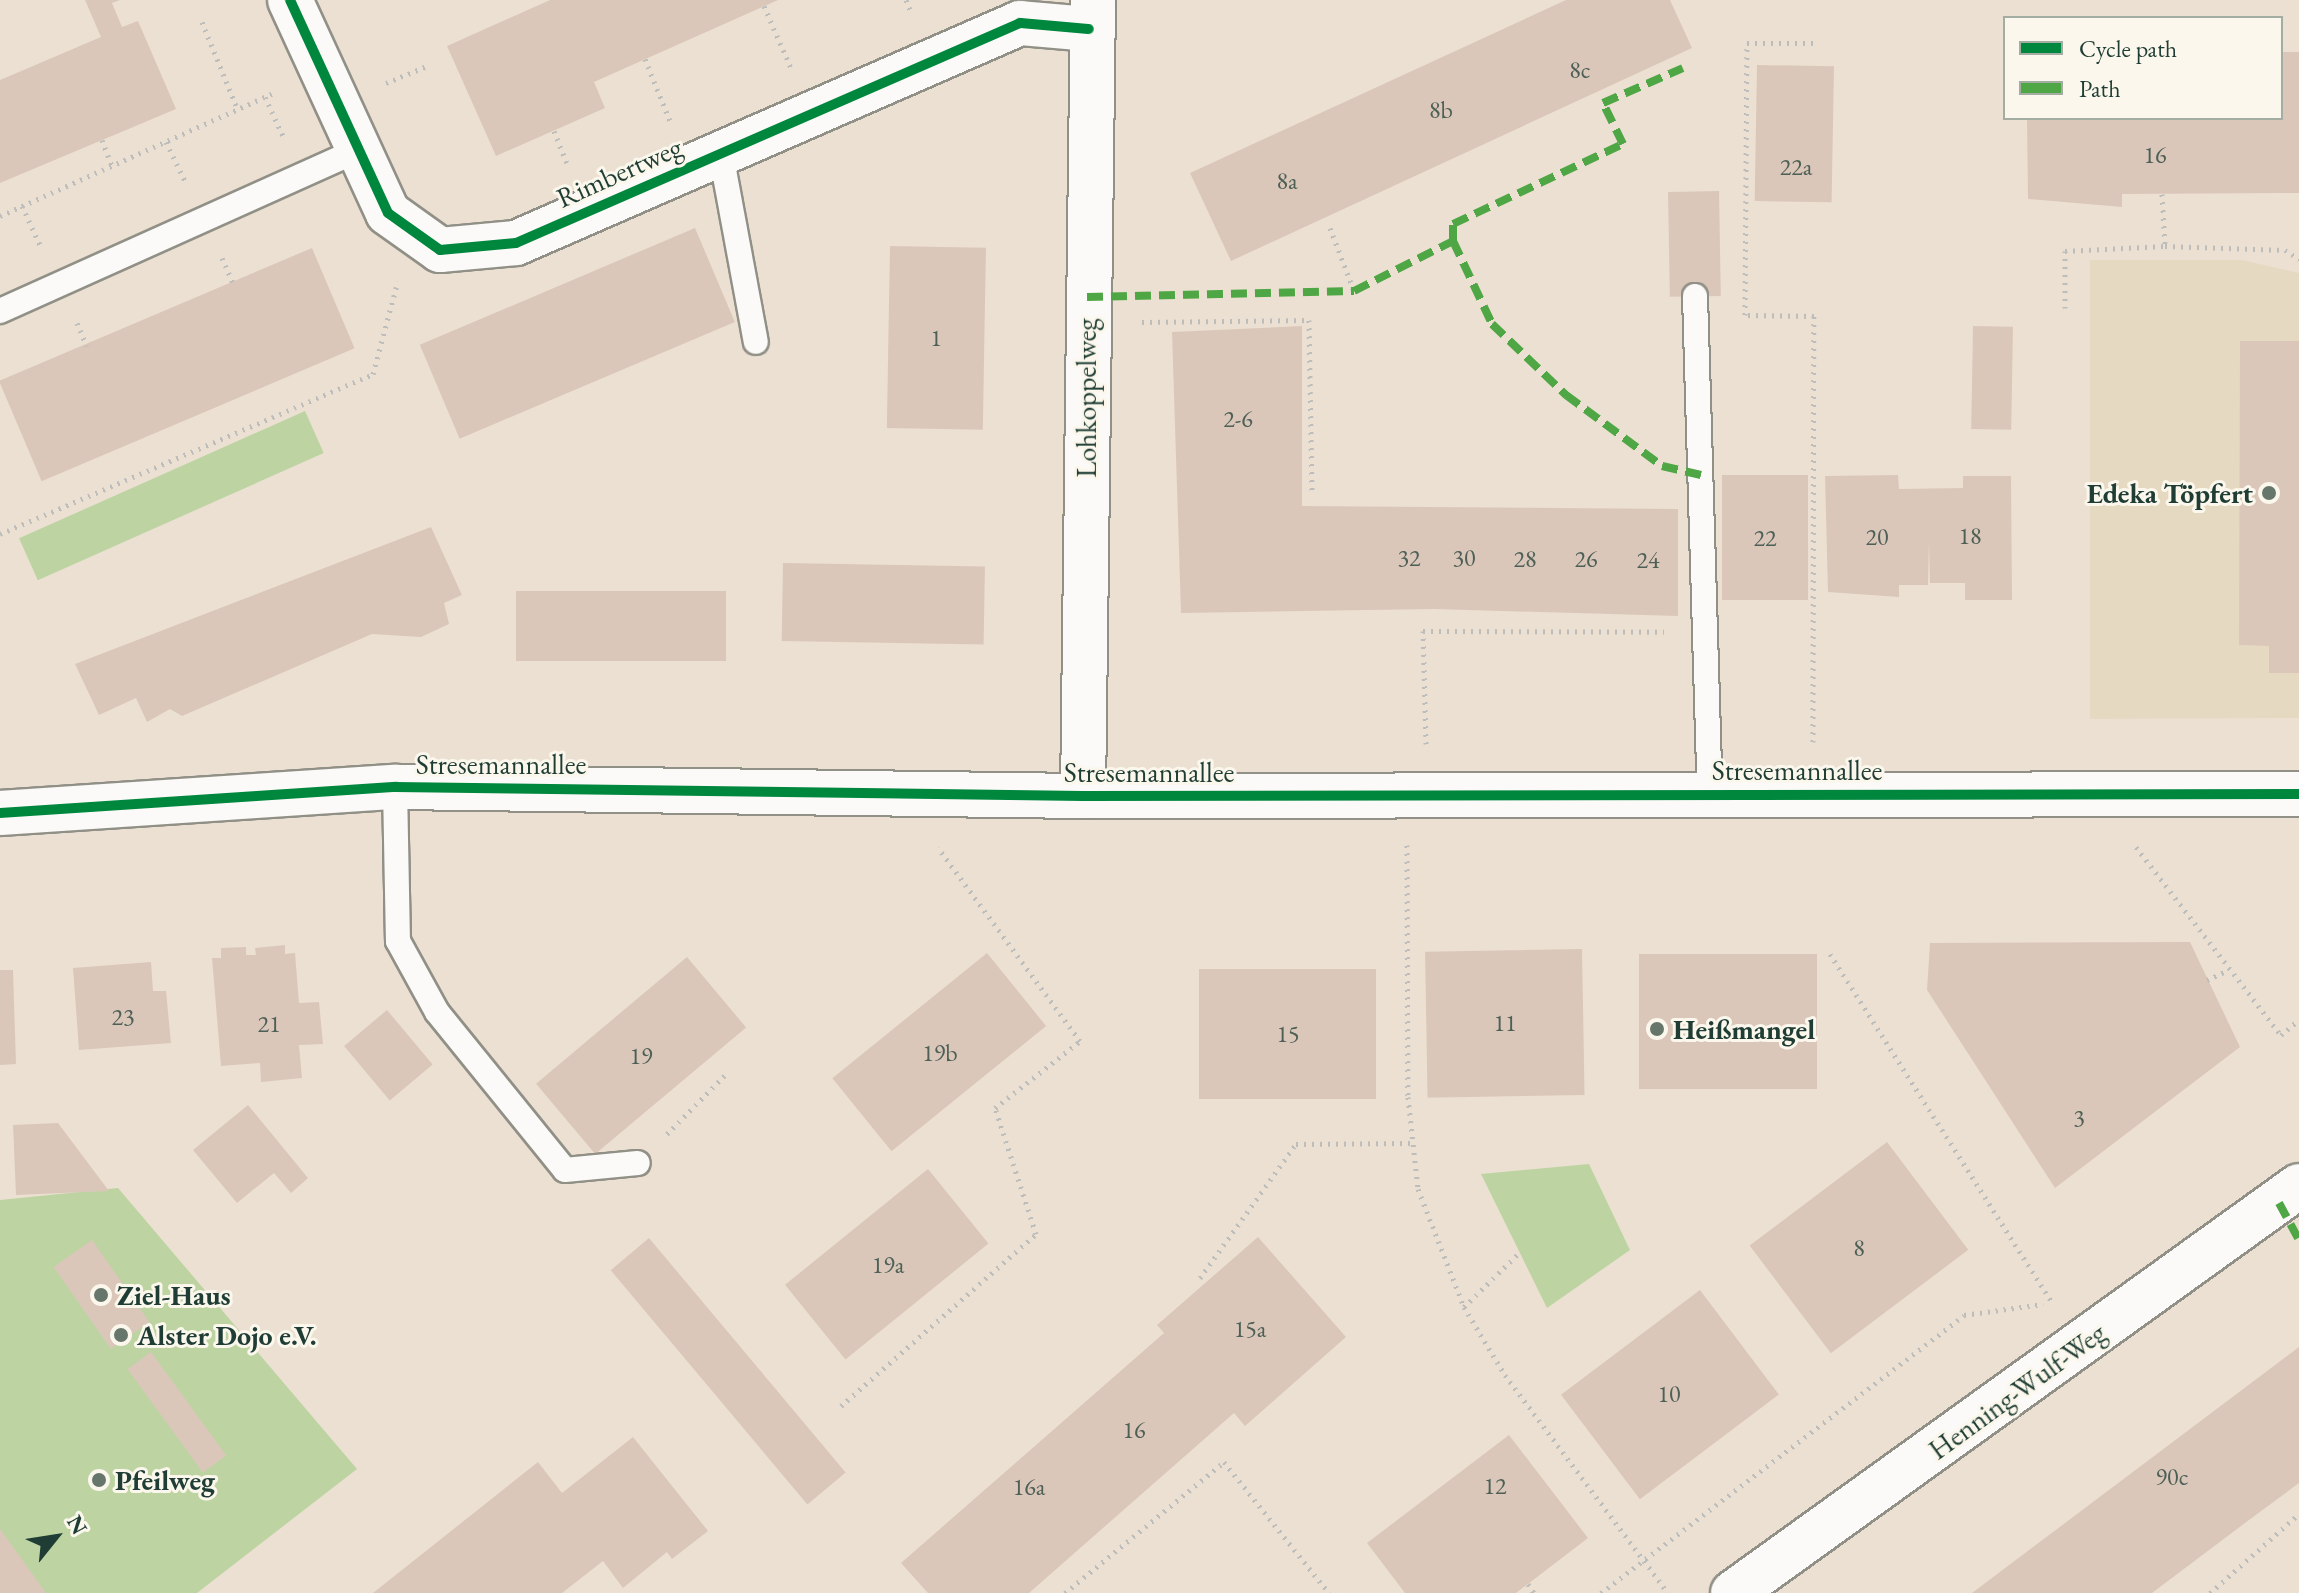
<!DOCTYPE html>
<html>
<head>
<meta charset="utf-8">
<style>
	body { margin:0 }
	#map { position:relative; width:2299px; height:1593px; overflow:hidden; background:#ece0d2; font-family:"EB Garamond",serif }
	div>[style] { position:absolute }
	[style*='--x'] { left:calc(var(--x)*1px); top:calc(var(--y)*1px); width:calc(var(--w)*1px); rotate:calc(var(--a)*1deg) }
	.built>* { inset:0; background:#e6d9c2 }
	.green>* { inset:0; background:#bdd4a2; transform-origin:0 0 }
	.building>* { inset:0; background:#dac7ba; transform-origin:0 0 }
	.path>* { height:5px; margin-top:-2.5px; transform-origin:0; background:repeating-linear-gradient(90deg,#bdbebb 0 2px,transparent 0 8px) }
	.roads { filter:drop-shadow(2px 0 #919087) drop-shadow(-2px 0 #919087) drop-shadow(0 2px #919087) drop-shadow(0 -2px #919087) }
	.service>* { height:24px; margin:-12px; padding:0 12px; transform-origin:12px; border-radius:12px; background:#fcfaf8 }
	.minor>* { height:44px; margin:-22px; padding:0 22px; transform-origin:22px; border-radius:22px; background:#fcfaf8 }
	.tertiary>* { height:44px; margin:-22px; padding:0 22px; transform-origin:22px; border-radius:22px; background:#fcfaf8 }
	.quiet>* { height:8px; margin-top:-4px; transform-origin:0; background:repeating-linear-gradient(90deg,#4fa644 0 16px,transparent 0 24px) }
	.cycleway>* { height:10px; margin:-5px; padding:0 5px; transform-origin:5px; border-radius:5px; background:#00873e }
	.dots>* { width:22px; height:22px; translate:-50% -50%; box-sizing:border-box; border:4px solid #fbf7ec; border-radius:50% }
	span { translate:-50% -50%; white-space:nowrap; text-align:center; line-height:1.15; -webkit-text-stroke:6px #fbf7ec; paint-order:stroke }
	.number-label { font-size:24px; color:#4e6056 }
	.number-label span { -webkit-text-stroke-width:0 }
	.street-label { font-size:28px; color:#1f3d34 }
	.poi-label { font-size:28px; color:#1f3d34; font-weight:700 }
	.right { translate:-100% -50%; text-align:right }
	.left { translate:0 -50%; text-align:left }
	.legend { position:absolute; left:2003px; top:16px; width:280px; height:104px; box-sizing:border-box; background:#fbf7ec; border:2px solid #a3ada2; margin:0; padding:10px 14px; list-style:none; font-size:24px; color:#1f3d34 }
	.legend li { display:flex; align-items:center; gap:16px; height:40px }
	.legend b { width:40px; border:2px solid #a3ada2 }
	.north { position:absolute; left:16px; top:1497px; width:80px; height:80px; -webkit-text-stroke:6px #fbf7ec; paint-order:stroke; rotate:60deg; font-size:22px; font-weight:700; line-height:32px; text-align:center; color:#1f3d34 }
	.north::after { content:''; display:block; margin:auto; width:28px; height:36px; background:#1f3d34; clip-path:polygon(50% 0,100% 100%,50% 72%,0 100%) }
</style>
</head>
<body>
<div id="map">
	<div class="built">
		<i style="clip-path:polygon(2090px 260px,2242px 260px,2299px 273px,2299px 718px,2090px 719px)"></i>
	</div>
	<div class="green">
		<i style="left:305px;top:411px;width:46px;height:313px;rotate:66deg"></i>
		<i style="clip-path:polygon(1589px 1164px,1630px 1250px,1547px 1308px,1481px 1174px)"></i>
		<i style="clip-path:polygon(118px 1188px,357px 1469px,197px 1593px,0 1593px,0 1200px)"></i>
	</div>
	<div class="building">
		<i style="clip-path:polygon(85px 0,120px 0,112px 3px,122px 27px,138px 21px,176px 109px,0 183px,0 80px,101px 37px)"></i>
		<i style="clip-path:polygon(550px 0,778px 0,594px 82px,605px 108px,496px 156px,447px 46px)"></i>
		<i style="clip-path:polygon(1566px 0,1670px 0,1692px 48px,1231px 261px,1190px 173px)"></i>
		<i style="clip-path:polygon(2281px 52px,2299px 52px,2299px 193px,2122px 194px,2122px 207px,2028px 199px,2027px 118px,2281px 118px)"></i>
		<i style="left:1757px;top:65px;width:77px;height:136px;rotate:1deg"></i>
		<i style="left:1719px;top:191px;width:105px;height:51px;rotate:89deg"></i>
		<i style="left:695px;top:228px;width:102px;height:299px;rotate:67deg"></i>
		<i style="left:890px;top:246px;width:96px;height:182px;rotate:1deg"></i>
		<i style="left:312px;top:248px;width:109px;height:340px;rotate:67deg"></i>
		<i style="clip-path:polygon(1302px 326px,1302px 506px,1678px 509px,1678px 616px,1434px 609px,1181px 613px,1172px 332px)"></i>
		<i style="left:1973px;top:326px;width:40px;height:103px;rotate:1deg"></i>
		<i style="clip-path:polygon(2240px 341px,2299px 341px,2299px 673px,2269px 673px,2269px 646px,2239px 645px)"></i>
		<i style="left:1808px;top:475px;width:125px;height:86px;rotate:90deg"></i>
		<i style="clip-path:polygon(1898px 475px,1899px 489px,1963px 488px,1963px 476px,2011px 476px,2012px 600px,1965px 600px,1965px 583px,1930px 583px,1929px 542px,1928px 585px,1899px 585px,1899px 597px,1828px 592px,1825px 476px)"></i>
		<i style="clip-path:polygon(431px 527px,462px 595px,444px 603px,449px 624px,421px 637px,372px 634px,182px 716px,170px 709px,147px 722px,136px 698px,99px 715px,75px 664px)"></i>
		<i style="left:783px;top:563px;width:202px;height:78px;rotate:1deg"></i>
		<i style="left:516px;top:591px;width:210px;height:70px"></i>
		<i style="clip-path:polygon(2190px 942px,2240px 1047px,2055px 1188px,1927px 990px,1930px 943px)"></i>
		<i style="clip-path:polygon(285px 945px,285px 954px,295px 953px,299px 1003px,319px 1002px,323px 1044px,299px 1045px,302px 1078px,261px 1082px,260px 1063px,221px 1066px,212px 958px,221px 958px,221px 948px,246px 947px,246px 955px,256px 955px,255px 948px)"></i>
		<i style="left:1582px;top:949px;width:146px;height:157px;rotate:89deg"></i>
		<i style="left:987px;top:953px;width:94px;height:199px;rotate:51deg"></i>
		<i style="left:1817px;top:954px;width:135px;height:178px;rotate:90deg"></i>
		<i style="left:687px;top:957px;width:92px;height:197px;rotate:50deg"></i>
		<i style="clip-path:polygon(151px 962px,153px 991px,166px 991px,171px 1043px,79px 1050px,73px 968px)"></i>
		<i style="left:1199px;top:969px;width:177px;height:130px"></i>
		<i style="clip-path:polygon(0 970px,13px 970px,16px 1064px,0 1065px)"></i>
		<i style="left:387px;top:1010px;width:71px;height:56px;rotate:50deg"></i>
		<i style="clip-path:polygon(248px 1105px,308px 1178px,291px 1193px,274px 1173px,237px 1203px,193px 1150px)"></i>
		<i style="clip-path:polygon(58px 1123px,109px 1191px,16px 1195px,13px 1125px)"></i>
		<i style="left:1887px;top:1142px;width:135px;height:172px;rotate:53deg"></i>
		<i style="left:928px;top:1169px;width:96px;height:184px;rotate:51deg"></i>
		<i style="clip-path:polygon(1258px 1237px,1346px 1337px,1245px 1426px,1234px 1413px,1029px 1593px,928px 1593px,901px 1563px,1164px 1333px,1157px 1325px)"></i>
		<i style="left:649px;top:1238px;width:306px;height:50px;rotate:50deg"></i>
		<i style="left:92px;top:1240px;width:100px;height:47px;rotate:55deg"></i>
		<i style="left:1700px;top:1290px;width:131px;height:174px;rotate:53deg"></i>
		<i style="clip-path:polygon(2299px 1347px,2299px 1483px,2249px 1520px,2152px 1593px,1972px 1593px)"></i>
		<i style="left:151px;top:1352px;width:128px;height:29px;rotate:54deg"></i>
		<i style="clip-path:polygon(1509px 1435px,1588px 1538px,1516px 1593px,1405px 1593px,1367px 1543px)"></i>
		<i style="clip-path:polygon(633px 1437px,708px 1531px,672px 1559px,667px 1552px,623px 1588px,603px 1561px,562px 1593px,373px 1593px,538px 1462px,562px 1493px)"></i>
		<i style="clip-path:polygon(0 1529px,46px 1593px,0 1593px)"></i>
	</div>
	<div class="path">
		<i style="--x:906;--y:0;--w:15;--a:67"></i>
		<i style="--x:764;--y:6;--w:68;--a:66.5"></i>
		<i style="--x:202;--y:22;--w:95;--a:67.8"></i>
		<i style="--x:645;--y:59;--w:67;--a:68"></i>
		<i style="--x:386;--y:83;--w:44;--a:-22.5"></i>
		<i style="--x:265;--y:97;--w:43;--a:65.2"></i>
		<i style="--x:554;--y:131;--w:35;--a:68"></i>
		<i style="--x:102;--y:140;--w:28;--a:69"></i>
		<i style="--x:166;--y:142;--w:43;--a:64"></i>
		<i style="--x:2162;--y:194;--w:52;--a:86.7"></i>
		<i style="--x:22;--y:206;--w:47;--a:65.1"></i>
		<i style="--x:0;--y:216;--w:303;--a:-24.2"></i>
		<i style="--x:1330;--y:228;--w:67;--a:69.1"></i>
		<i style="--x:222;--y:258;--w:27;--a:66"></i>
		<i style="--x:2065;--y:308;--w:57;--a:-90"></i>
		<i style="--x:2065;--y:251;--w:100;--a:-2.9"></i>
		<i style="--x:2165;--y:246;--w:120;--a:1.9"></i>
		<i style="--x:2285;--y:250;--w:17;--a:33"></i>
		<i style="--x:1142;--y:322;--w:167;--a:-0.7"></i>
		<i style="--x:1309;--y:320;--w:172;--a:89"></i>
		<i style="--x:77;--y:323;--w:25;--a:67"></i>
		<i style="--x:0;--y:534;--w:406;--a:-23.2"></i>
		<i style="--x:373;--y:374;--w:96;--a:-75"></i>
		<i style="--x:1813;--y:742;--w:426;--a:-89.9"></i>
		<i style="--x:1814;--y:316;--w:69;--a:-179.2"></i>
		<i style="--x:1745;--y:315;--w:272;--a:-89.6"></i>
		<i style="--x:1747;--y:43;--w:71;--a:0"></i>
		<i style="--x:1426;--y:744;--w:113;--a:-91.5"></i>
		<i style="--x:1423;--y:631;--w:241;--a:0.2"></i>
		<i style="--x:1407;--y:845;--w:252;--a:89.8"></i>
		<i style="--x:1408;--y:1097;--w:93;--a:83.8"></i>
		<i style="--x:1418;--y:1189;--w:127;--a:68.7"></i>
		<i style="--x:1464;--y:1307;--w:79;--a:58.9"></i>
		<i style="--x:1505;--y:1375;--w:272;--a:53.2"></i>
		<i style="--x:2136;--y:847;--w:237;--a:52.4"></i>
		<i style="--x:2281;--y:1035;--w:23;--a:-40"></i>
		<i style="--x:1830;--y:954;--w:411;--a:57.5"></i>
		<i style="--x:2207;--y:980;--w:23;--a:-25"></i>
		<i style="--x:667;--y:1134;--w:86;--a:-45.5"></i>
		<i style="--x:1200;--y:1278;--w:165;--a:-54.4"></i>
		<i style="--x:1296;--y:1144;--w:116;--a:-0.5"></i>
		<i style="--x:1464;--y:1307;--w:77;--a:-44.5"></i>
		<i style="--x:841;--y:1406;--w:260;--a:-41.4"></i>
		<i style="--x:1036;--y:1234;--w:133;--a:-108"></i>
		<i style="--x:995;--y:1108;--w:108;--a:-38.2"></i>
		<i style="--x:1080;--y:1041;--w:240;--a:-126.3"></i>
		<i style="--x:1528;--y:1584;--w:11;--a:56"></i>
		<i style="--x:1065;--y:1593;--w:206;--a:-39.5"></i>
		<i style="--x:1224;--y:1462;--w:168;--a:51.3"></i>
		<i style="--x:1601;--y:1593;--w:457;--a:-37.4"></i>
		<i style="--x:1964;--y:1315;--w:80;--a:-7.9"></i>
		<i style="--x:2210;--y:1593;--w:119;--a:-41.6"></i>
	</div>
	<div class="roads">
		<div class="service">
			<i style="--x:721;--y:154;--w:191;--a:79.5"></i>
			<i style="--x:1695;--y:296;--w:498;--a:88.3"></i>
			<i style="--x:0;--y:311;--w:393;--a:-24.2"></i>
			<i style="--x:395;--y:787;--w:154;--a:88.9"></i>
			<i style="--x:398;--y:941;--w:81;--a:61.2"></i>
			<i style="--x:437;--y:1012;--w:203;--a:51"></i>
			<i style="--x:565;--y:1170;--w:73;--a:-5.5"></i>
		</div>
		<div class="minor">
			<i style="--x:290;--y:0;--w:234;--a:65.3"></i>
			<i style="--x:388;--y:213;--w:64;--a:35.4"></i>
			<i style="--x:440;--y:250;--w:76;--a:-5.3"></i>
			<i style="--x:516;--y:243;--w:550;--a:-23.58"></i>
			<i style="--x:1020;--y:23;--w:69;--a:5"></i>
			<i style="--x:1093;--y:0;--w:796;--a:90.72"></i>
			<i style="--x:1083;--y:796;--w:1216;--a:-0.09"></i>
			<i style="--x:1733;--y:1593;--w:697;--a:-35.72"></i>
		</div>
		<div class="tertiary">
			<i style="--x:0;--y:813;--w:396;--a:-3.8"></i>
			<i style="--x:395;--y:787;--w:688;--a:0.75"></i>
		</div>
	</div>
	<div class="quiet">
		<i style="--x:1453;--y:241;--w:92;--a:64.8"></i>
		<i style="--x:1492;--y:324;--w:103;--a:43.8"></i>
		<i style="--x:1566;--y:395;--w:119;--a:36.5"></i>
		<i style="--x:1662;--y:466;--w:40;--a:13"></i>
		<i style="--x:1087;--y:297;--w:267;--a:-1.3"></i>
		<i style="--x:1354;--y:291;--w:111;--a:-26.8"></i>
		<i style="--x:1453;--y:241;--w:17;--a:-90"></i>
		<i style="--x:1453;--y:224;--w:188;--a:-25.2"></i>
		<i style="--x:1623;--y:144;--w:46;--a:-116"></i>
		<i style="--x:1603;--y:103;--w:87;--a:-23.6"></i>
		<i style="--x:2279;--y:1203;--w:42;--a:61.6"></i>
	</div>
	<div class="cycleway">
		<i style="--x:290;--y:0;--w:234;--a:65.3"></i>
		<i style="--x:388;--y:213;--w:64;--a:35.4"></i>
		<i style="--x:440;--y:250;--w:76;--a:-5.3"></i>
		<i style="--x:516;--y:243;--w:550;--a:-23.58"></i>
		<i style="--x:1020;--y:23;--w:69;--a:5"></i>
		<i style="--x:0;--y:813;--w:396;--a:-3.8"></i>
		<i style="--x:395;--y:787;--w:688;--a:0.75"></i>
		<i style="--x:1083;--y:796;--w:1216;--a:-0.09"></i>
	</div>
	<div class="dots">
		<i style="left:2269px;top:493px;background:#67766b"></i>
		<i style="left:1657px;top:1029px;background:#67766b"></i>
		<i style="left:101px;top:1295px;background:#67766b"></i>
		<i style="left:121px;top:1335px;background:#67766b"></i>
		<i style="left:99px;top:1480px;background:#67766b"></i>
	</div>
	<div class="number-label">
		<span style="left:1580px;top:70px">8c</span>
		<span style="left:1441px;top:110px">8b</span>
		<span style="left:2155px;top:155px">16</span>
		<span style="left:1796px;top:167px">22a</span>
		<span style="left:1287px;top:181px">8a</span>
		<span style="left:936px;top:338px">1</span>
		<span style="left:1238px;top:419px">2-6</span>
		<span style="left:1970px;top:536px">18</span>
		<span style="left:1877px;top:537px">20</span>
		<span style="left:1765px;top:538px">22</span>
		<span style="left:1409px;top:558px">32</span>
		<span style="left:1464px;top:558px">30</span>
		<span style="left:1525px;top:559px">28</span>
		<span style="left:1586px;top:559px">26</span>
		<span style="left:1648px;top:560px">24</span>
		<span style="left:123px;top:1017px">23</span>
		<span style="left:1505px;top:1023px">11</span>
		<span style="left:269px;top:1024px">21</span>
		<span style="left:1288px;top:1034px">15</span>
		<span style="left:940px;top:1053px">19b</span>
		<span style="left:641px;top:1056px">19</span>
		<span style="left:2079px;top:1118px">3</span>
		<span style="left:1859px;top:1248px">8</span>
		<span style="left:888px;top:1265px">19a</span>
		<span style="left:1250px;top:1329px">15a</span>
		<span style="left:1669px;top:1394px">10</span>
		<span style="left:1134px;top:1430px">16</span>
		<span style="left:2172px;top:1477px">90c</span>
		<span style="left:1495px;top:1486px">12</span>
		<span style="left:1029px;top:1487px">16a</span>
	</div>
	<div class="street-label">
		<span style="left:619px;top:172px;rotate:-24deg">Rimbertweg</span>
		<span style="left:1086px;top:398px;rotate:-90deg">Lohkoppelweg</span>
		<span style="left:501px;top:764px">Stresemannallee</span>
		<span style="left:1797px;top:770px">Stresemannallee</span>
		<span style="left:1149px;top:772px">Stresemannallee</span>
		<span style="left:2017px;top:1391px;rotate:-36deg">Henning-Wulf-Weg</span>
	</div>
	<div class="poi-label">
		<span class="right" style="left:2253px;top:493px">Edeka Töpfert</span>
		<span class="left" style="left:1673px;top:1029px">Heißmangel</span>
		<span class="left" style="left:117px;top:1295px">Ziel-Haus</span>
		<span class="left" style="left:137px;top:1335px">Alster Dojo e.V.</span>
		<span class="left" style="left:115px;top:1480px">Pfeilweg</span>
	</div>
	<ul class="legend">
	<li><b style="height:10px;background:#00873e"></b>Cycle path</li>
	<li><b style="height:10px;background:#4fa644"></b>Path</li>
	</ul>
	<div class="north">N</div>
</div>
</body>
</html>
